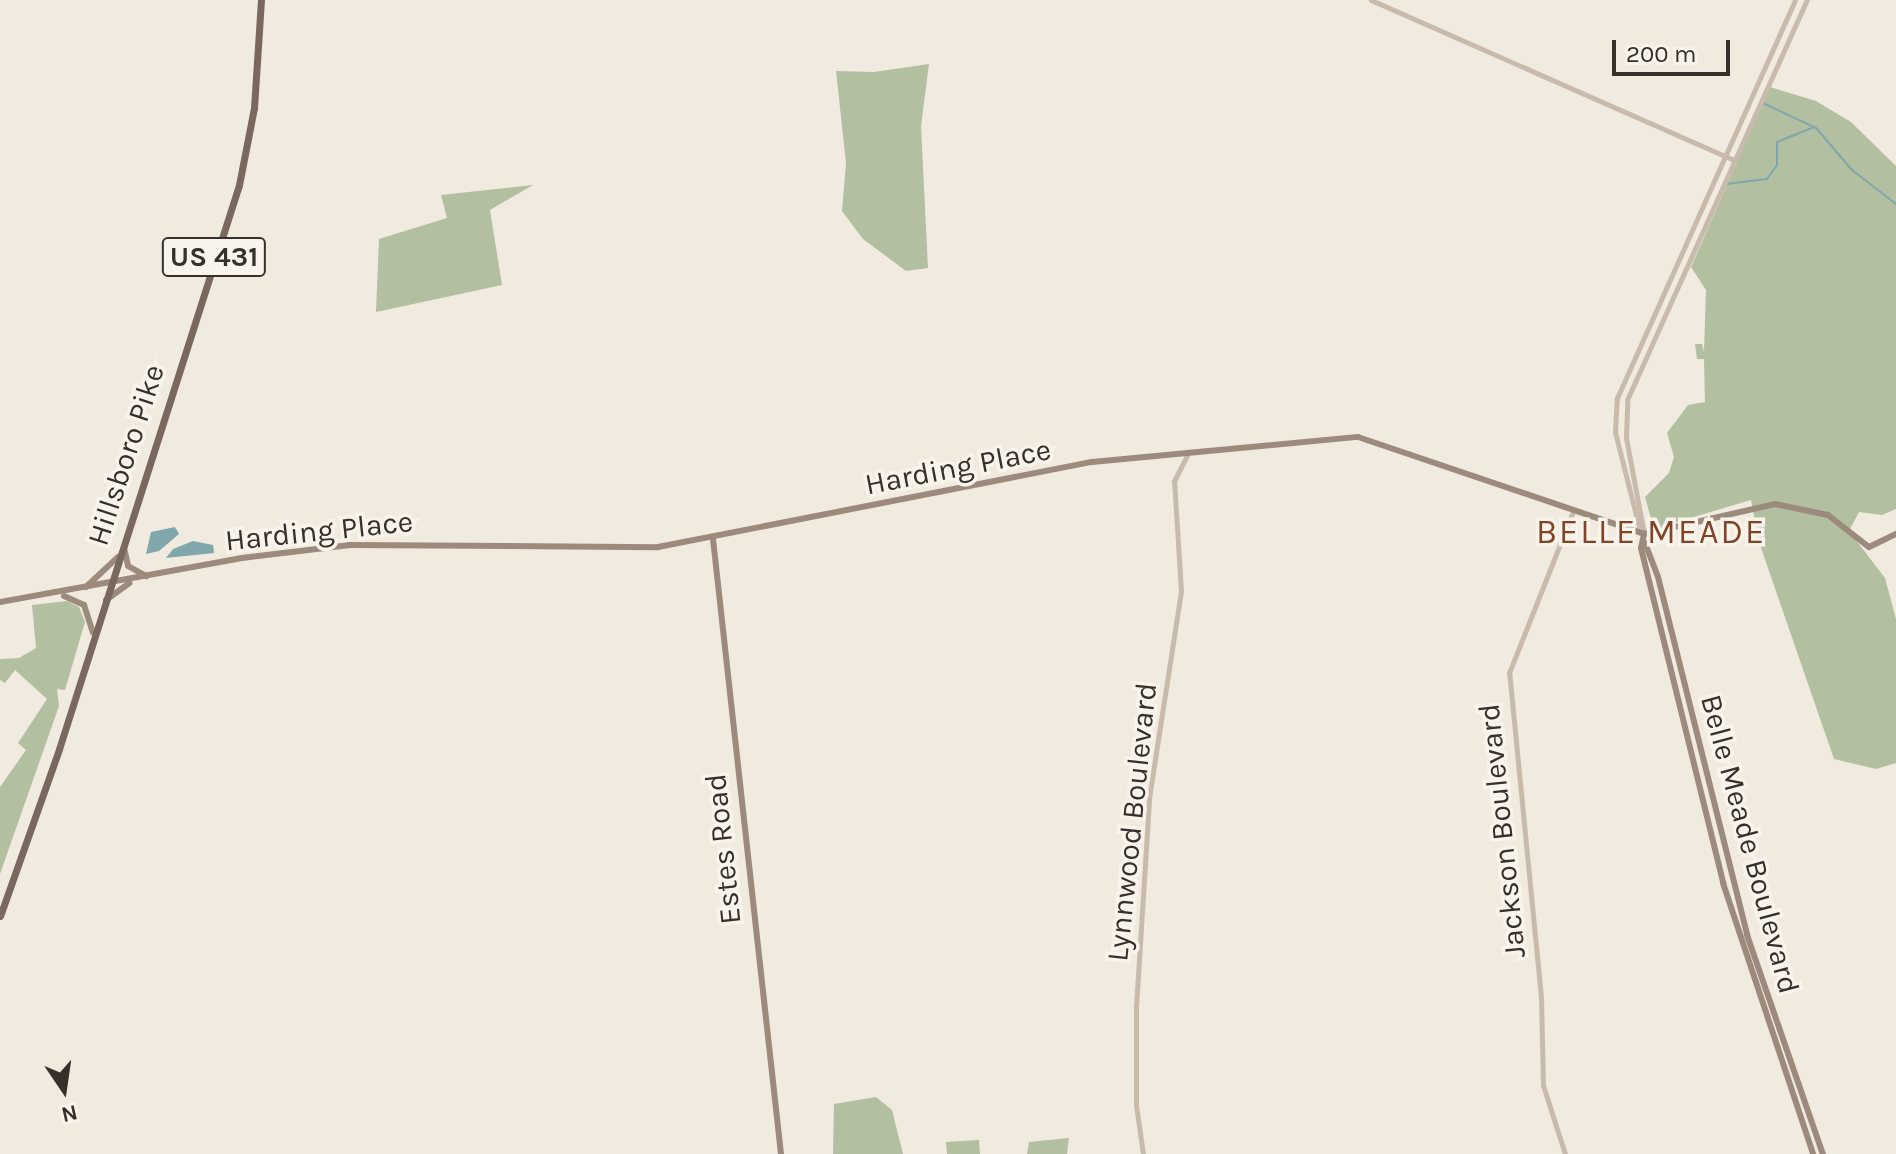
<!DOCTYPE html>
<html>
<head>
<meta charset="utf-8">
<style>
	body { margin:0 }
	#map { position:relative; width:1896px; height:1154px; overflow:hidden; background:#f1eadf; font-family:Karla,sans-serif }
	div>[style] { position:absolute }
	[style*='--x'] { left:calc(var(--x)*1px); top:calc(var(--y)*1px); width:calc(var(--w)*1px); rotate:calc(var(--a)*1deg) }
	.green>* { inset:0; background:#b2bfa0 }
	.water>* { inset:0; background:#80a7ac }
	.stream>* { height:2px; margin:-1px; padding:0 1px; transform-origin:1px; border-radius:1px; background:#80a7ac }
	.tertiary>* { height:5px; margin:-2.5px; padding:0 2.5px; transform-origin:2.5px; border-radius:2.5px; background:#c8bbac }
	.secondary>* { height:6px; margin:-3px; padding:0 3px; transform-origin:3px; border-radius:3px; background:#9c8b7d }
	.primary>* { height:7px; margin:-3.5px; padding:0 3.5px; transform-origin:3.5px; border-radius:3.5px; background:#78685d }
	span { translate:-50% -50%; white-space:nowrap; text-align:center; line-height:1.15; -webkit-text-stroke:7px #f9f4eb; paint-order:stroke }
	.shield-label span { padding:2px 6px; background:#f9f4eb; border:2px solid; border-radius:6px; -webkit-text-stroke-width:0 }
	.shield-label { font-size:28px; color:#372f2a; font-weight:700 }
	.street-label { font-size:30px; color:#372f2a }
	.quarter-label { font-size:34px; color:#804529; letter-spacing:2px }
	.north { position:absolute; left:24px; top:1050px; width:80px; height:80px; -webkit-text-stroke:6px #f9f4eb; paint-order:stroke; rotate:167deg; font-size:22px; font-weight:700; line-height:32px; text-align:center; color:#372f2a }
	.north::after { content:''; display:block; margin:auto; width:28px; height:36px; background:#372f2a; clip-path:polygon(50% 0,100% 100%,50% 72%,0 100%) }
	.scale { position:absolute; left:1612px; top:40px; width:118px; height:36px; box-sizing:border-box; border:4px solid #372f2a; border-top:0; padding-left:10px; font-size:24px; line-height:28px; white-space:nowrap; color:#372f2a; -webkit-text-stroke:6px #f9f4eb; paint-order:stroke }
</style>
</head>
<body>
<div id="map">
	<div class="green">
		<i style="clip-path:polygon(929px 64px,921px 126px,928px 268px,906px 271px,863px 239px,842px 211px,846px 163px,836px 71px,874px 72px)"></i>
		<i style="clip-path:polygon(1770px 87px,1816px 101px,1851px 122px,1896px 166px,1896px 509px,1882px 515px,1859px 512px,1849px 531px,1885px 578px,1896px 619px,1896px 763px,1876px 769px,1834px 759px,1759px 542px,1751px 500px,1660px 527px,1653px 526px,1645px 497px,1669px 473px,1674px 457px,1667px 433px,1688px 405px,1705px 402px,1704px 359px,1697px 359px,1695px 344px,1702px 344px,1704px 352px,1706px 290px,1691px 267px)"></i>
		<i style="clip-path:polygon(533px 185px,490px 210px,502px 285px,376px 312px,379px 239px,447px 218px,441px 195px)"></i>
		<i style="clip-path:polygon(67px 601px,79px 607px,85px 622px,65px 690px,57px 689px,59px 706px,0 874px,0 787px,26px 750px,18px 743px,47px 699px,15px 670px,5px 683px,0 680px,0 659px,19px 658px,36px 648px,32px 605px)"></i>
		<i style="clip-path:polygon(876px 1097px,892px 1110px,903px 1154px,833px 1154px,834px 1104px)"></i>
		<i style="clip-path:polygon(1069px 1138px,1067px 1154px,1027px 1154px,1029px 1142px)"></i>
		<i style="clip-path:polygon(979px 1140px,980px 1154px,947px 1154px,946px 1142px)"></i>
	</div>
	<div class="water">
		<i style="clip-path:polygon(175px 527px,179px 534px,159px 551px,146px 554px,151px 532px)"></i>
		<i style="clip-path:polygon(193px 541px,213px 545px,214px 553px,166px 558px,173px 549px)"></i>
	</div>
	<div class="stream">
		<i style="--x:1763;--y:103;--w:59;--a:25.3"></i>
		<i style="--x:1816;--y:128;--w:55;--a:49.4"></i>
		<i style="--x:1852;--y:170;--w:56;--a:37.7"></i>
		<i style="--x:1726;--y:184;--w:41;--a:-7"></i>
		<i style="--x:1767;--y:179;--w:17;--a:-54"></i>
		<i style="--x:1777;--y:165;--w:23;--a:-90"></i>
		<i style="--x:1777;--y:142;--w:40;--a:-22"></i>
	</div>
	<div class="tertiary">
		<i style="--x:1371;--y:0;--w:396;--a:23.8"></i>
		<i style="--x:1640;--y:531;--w:102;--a:-104.2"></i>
		<i style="--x:1615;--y:432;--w:34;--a:-87"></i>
		<i style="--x:1617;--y:398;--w:436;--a:-65.9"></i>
		<i style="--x:1644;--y:534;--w:98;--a:-100.6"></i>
		<i style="--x:1626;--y:438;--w:38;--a:-88"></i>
		<i style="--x:1627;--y:400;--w:439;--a:-65.8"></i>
		<i style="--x:1143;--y:1154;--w:49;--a:-98.1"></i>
		<i style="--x:1136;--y:1105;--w:98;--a:-90"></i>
		<i style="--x:1136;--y:1007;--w:209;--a:-86.4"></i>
		<i style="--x:1149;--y:798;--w:209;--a:-81.2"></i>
		<i style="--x:1181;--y:591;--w:110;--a:-93.6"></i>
		<i style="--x:1174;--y:481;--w:33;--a:-63"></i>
		<i style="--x:1565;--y:1154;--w:72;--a:-107.7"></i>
		<i style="--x:1543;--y:1085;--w:88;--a:-91.3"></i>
		<i style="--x:1541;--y:997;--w:326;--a:-95.6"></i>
		<i style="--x:1509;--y:673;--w:174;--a:-68.4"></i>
	</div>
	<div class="secondary">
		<i style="--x:1644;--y:534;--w:14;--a:102"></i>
		<i style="--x:1641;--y:548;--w:345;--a:76.2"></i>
		<i style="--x:1723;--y:883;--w:286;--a:71.6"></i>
		<i style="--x:713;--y:539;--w:619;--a:83.69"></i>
		<i style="--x:1645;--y:543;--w:36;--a:69"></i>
		<i style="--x:1658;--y:577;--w:369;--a:76"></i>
		<i style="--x:1747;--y:935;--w:232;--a:70.9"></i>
		<i style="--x:124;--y:548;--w:18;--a:77"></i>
		<i style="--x:128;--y:566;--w:21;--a:29"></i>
		<i style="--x:86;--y:587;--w:44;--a:-43.2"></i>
		<i style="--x:64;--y:596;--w:22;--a:24"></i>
		<i style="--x:84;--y:605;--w:29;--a:72"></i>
		<i style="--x:106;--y:600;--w:29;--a:-36"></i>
		<i style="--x:0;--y:602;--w:246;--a:-10.3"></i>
		<i style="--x:242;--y:558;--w:109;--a:-6.9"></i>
		<i style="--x:350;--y:545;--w:308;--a:0.4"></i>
		<i style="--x:658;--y:547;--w:442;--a:-11.1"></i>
		<i style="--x:1092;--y:462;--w:267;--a:-5.4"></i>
		<i style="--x:1358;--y:437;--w:302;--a:18.7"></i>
		<i style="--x:1644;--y:534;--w:134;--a:-12.9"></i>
		<i style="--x:1775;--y:504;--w:54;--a:11.7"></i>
		<i style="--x:1828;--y:515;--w:52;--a:38"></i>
		<i style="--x:1869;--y:547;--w:30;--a:-26"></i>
	</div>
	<div class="primary">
		<i style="--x:0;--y:916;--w:177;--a:-70.5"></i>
		<i style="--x:59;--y:749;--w:592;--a:-72.3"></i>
		<i style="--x:239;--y:185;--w:78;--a:-79"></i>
		<i style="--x:254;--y:108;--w:108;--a:-86.3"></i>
	</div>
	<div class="shield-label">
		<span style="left:214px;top:257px">US 431</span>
	</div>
	<div class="street-label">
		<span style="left:126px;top:455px;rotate:-72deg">Hillsboro Pike</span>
		<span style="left:958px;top:467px;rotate:-11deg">Harding Place</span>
		<span style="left:319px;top:531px;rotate:-6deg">Harding Place</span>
		<span style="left:1132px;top:822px;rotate:-84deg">Lynnwood Boulevard</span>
		<span style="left:1502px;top:831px;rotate:-96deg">Jackson Boulevard</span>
		<span style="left:1750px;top:844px;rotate:75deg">Belle Meade Boulevard</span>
		<span style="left:723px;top:849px;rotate:-96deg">Estes Road</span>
	</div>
	<div class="quarter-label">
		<span style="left:1651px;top:533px">BELLE MEADE</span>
	</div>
	<div class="north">N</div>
	<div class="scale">200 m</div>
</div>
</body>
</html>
